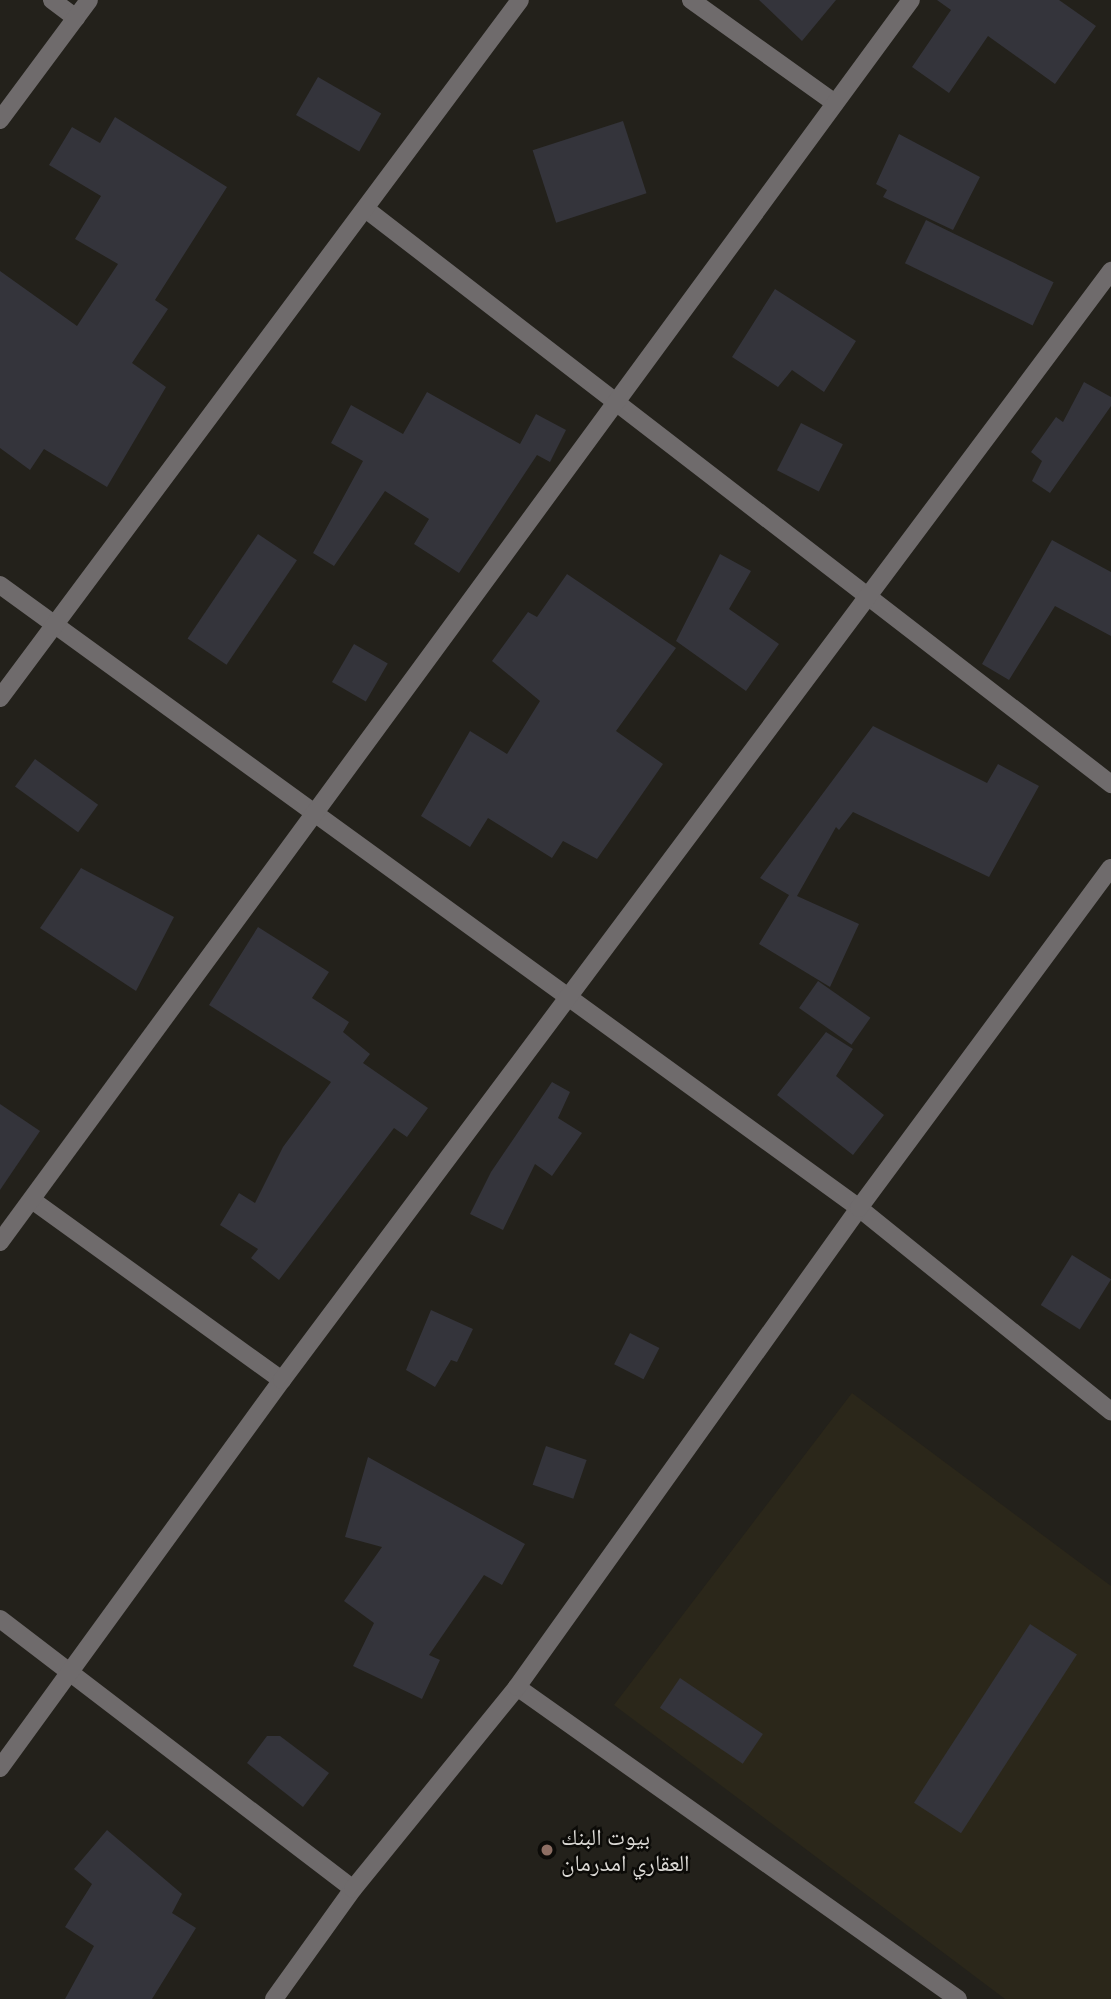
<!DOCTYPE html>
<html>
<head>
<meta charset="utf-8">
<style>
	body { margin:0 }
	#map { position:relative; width:1111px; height:1999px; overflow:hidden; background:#23211b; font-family:"Source Serif 4","Noto Naskh Arabic",serif }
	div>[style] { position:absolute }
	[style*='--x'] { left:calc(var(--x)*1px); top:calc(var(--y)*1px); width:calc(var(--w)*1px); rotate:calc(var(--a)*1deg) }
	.built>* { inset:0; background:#2b271a }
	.building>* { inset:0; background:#34343b; transform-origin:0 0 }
	.minor>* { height:18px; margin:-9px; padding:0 9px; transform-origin:9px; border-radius:9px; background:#6f6b6c }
	.dots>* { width:19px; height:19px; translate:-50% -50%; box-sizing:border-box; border:4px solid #0c0b08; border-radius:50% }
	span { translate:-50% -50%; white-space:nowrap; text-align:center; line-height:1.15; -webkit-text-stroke:5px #0c0b08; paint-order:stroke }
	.poi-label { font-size:23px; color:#dbd9d5 }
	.left { translate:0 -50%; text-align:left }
</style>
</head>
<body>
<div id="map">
	<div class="built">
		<i style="clip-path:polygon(852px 1393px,1111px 1586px,1111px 1999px,1005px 1999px,614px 1705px)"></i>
	</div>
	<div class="building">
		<i style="clip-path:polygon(759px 0,836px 0,802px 41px)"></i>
		<i style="clip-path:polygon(937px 0,1059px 0,1096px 26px,1055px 84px,988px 36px,949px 93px,912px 67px,951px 10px)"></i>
		<i style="left:318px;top:77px;width:73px;height:44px;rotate:30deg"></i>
		<i style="clip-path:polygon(115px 117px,227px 187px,155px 300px,168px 309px,132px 363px,166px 387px,107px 487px,44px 449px,30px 470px,0 448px,0 271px,77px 326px,118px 264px,75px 239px,101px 196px,49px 165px,72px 127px,100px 143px)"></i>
		<i style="left:623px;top:121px;width:76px;height:95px;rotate:72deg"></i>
		<i style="clip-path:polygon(899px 134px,980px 177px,953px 230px,883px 197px,887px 190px,876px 184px)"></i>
		<i style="left:926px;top:220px;width:142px;height:48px;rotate:26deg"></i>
		<i style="clip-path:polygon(775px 289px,856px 341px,824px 392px,792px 370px,778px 387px,732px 357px)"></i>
		<i style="clip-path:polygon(1084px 382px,1111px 397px,1111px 406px,1050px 493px,1032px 481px,1042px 461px,1031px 452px,1056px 417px,1063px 422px)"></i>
		<i style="clip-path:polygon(427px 392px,520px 444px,536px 414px,566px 430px,550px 462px,537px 455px,459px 573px,414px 544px,429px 519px,385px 491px,334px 566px,313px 553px,363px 461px,331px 443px,351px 405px,403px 434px)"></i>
		<i style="left:801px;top:423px;width:47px;height:53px;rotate:27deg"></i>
		<i style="left:258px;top:534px;width:47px;height:126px;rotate:34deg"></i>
		<i style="clip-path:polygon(1052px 540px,1111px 572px,1111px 636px,1055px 606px,1009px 680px,982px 664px)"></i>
		<i style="clip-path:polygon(720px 554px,751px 571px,729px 609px,779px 644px,746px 691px,676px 641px)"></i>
		<i style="clip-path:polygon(567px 574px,676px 648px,616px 731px,663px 764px,597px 859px,563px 841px,552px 858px,488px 818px,470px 847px,421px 816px,470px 731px,507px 754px,540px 701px,492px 661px,528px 612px,537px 617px)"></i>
		<i style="left:354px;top:644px;width:39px;height:44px;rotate:30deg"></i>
		<i style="clip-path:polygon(873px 726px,987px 783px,998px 764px,1039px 786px,989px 877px,853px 812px,839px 830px,836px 827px,797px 896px,859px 924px,830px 987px,759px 944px,789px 895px,760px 878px)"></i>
		<i style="left:35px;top:759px;width:78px;height:34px;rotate:36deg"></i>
		<i style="clip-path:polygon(81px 868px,174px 917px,136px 991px,40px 928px)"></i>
		<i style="clip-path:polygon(258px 927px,329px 972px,312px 998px,349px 1022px,343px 1032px,370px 1054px,363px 1063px,428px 1108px,407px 1137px,394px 1128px,279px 1280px,251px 1258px,258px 1249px,220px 1225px,239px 1193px,255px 1203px,283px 1147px,331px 1082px,209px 1005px)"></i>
		<i style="left:818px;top:981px;width:64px;height:33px;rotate:35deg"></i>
		<i style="clip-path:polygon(826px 1032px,853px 1049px,836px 1076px,884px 1115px,853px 1155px,777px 1095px)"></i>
		<i style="clip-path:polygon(552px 1082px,570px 1092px,558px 1118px,582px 1133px,552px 1176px,535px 1164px,503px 1230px,470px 1214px,491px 1172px)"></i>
		<i style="clip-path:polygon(0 1104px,40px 1131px,0 1190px)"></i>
		<i style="left:1072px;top:1255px;width:46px;height:59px;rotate:32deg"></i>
		<i style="clip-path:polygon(431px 1310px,473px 1329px,457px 1362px,451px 1360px,435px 1387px,406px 1370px)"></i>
		<i style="left:630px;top:1333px;width:33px;height:35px;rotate:27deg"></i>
		<i style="left:546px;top:1446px;width:43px;height:41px;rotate:19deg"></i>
		<i style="clip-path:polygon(368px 1457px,525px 1544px,502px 1585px,484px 1575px,429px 1655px,440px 1660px,422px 1699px,353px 1666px,374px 1623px,344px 1601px,382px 1547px,345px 1537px)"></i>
		<i style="left:1030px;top:1624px;width:56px;height:213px;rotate:33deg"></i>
		<i style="left:680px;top:1678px;width:100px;height:36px;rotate:34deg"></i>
		<i style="clip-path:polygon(267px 1736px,280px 1736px,329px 1773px,303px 1807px,247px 1763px)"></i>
		<i style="clip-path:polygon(107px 1830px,182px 1894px,172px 1913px,196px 1928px,152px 1999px,65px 1999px,94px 1946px,65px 1927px,92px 1884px,74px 1869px)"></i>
	</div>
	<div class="minor">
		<i style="--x:52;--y:0;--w:30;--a:37"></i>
		<i style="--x:691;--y:0;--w:177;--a:35.6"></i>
		<i style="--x:0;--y:120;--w:149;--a:-53.4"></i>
		<i style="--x:367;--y:210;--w:940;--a:37.65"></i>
		<i style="--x:0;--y:585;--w:1061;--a:35.95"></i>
		<i style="--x:859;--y:1208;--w:324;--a:38.9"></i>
		<i style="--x:0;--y:698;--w:870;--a:-53.31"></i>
		<i style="--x:32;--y:1200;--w:308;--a:35.8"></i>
		<i style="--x:0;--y:1242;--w:1540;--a:-53.74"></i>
		<i style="--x:0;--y:1619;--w:444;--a:37.4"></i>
		<i style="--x:517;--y:1687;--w:540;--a:35.28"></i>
		<i style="--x:0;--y:1768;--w:480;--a:-54"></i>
		<i style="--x:282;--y:1380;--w:1385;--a:-53.22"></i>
		<i style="--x:274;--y:1999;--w:135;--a:-54.3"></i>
		<i style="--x:353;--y:1889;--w:260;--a:-50.9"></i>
		<i style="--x:517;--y:1687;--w:589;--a:-54.47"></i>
		<i style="--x:859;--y:1208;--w:423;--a:-53.5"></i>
	</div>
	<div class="dots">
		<i style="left:547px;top:1850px;background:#8d6e63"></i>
	</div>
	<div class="poi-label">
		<span class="left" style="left:561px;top:1850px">بيوت البنك<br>العقاري امدرمان</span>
	</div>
</div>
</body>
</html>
